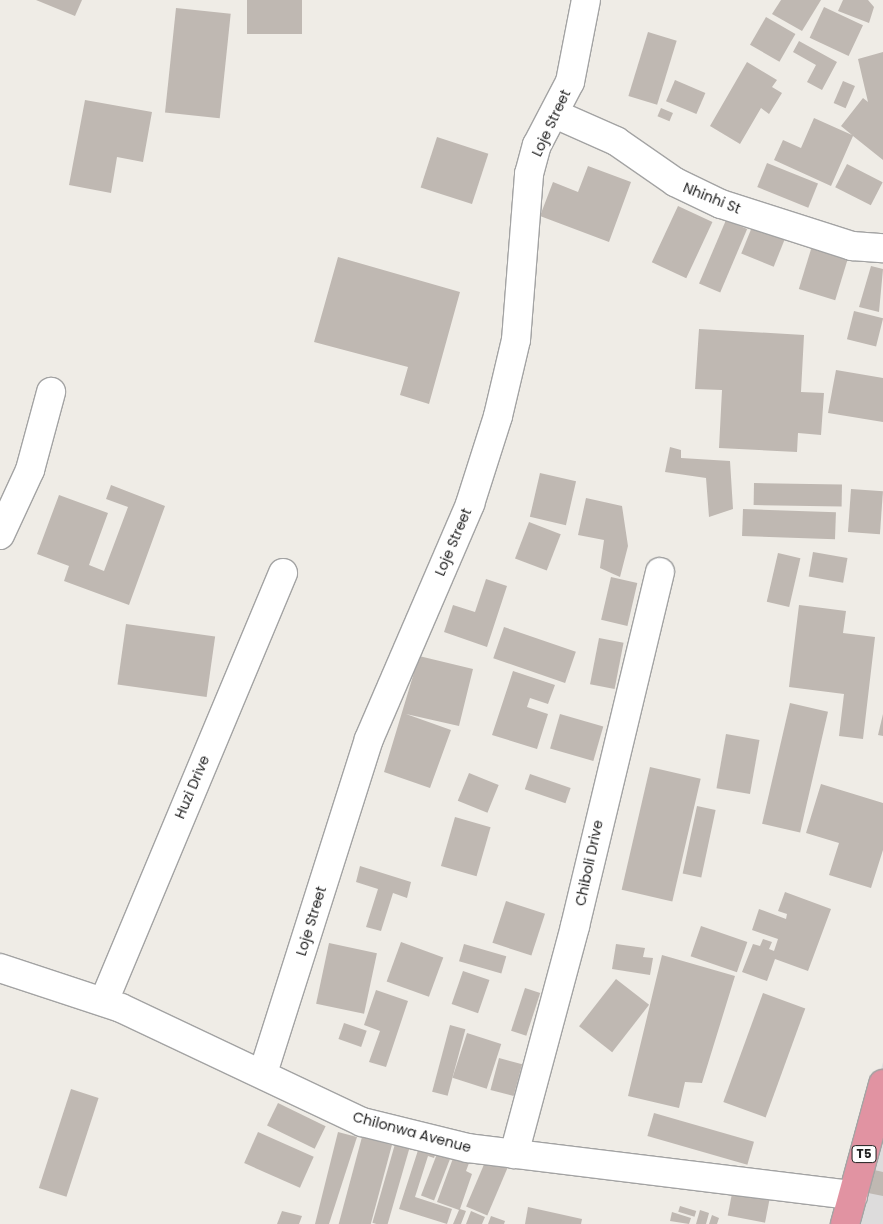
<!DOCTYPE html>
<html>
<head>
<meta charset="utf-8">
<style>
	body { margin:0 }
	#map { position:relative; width:883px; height:1224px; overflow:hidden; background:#efece6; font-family:Poppins,sans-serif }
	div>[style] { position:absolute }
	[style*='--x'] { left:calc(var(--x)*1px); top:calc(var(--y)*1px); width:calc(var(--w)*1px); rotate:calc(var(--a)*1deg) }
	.residential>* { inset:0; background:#dddcdc }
	.building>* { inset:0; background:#bfb8b2; transform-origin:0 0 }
	.roads { filter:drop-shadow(1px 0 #a3a3a3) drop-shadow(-1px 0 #a3a3a3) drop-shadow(0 1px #a3a3a3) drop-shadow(0 -1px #a3a3a3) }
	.minor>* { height:28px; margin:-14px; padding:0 14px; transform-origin:14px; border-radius:14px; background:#fff }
	.highway>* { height:28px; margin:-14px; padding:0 14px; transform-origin:14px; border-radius:14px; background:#e193a2 }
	span { translate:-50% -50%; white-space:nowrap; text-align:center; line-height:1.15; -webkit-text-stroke:4px #fff; paint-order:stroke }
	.shield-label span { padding:1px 4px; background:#fff; border:1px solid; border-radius:4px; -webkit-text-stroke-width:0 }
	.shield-label { font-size:12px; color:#1f1f1f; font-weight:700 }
	.street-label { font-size:14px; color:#1f1f1f }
</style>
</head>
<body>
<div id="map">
	<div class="residential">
		<i style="clip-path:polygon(883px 1062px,883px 1224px,839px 1224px,849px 1192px)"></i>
	</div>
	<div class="building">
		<i style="clip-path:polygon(36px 0,82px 0,75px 16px)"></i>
		<i style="left:247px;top:0;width:55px;height:34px"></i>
		<i style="clip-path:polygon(781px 0,821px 0,802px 31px,772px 14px)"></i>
		<i style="clip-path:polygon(843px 0,868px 0,874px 7px,869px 23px,838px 11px)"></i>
		<i style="left:824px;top:7px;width:43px;height:34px;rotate:25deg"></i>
		<i style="left:176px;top:8px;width:55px;height:105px;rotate:6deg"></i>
		<i style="left:766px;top:17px;width:34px;height:32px;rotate:30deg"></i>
		<i style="left:648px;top:32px;width:30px;height:67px;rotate:17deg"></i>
		<i style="clip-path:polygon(799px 41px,837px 62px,822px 90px,807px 82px,816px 65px,793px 52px)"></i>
		<i style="clip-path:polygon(883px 52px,883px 160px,853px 136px,831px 186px,774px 160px,783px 140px,801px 148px,814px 118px,852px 135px,841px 126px,863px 98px,868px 102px,858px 59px)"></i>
		<i style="clip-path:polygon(747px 62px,777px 80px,772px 87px,782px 93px,769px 114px,761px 108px,740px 144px,710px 126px)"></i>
		<i style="left:675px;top:80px;width:33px;height:23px;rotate:23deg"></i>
		<i style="left:843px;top:81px;width:13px;height:24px;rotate:23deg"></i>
		<i style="clip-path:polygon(85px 100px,152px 112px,143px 162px,117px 157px,111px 193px,69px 185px)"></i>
		<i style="left:661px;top:108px;width:13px;height:9px;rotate:23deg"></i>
		<i style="left:437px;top:137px;width:54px;height:53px;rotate:18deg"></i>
		<i style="left:767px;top:163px;width:55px;height:26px;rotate:22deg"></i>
		<i style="left:847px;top:164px;width:40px;height:26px;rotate:27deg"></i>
		<i style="clip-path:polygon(588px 166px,631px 182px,609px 242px,540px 216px,553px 182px,578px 192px)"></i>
		<i style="left:678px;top:206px;width:38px;height:62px;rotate:25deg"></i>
		<i style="left:726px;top:220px;width:23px;height:69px;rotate:23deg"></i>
		<i style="left:754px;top:222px;width:35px;height:34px;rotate:22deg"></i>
		<i style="left:812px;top:246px;width:38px;height:45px;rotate:17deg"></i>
		<i style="clip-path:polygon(338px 257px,460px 292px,429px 404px,400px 395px,408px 367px,314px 342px)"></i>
		<i style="clip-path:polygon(871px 266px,883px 269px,879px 312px,859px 307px)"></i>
		<i style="left:854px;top:311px;width:30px;height:29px;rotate:14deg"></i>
		<i style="clip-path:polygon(699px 329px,804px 335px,801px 392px,824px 393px,821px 435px,798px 433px,797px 452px,719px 448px,722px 390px,695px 389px)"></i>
		<i style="clip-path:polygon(836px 370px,883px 378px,883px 422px,828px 413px)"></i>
		<i style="clip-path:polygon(670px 447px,681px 450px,681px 458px,730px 461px,733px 509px,709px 517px,706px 478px,665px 472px)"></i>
		<i style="left:540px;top:473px;width:37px;height:45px;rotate:13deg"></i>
		<i style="left:754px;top:483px;width:88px;height:22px;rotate:1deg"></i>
		<i style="clip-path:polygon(111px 485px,165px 506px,129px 605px,64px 581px,69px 566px,37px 554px,59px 495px,108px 513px,89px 565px,104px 571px,128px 507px,106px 499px)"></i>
		<i style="left:851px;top:489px;width:32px;height:43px;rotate:4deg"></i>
		<i style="clip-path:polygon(586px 498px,622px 506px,628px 546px,620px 577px,600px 568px,604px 540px,578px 535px)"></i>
		<i style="left:743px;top:509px;width:93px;height:27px;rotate:2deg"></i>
		<i style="left:529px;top:522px;width:34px;height:39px;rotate:21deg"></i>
		<i style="left:813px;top:552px;width:35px;height:25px;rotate:10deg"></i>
		<i style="left:778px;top:553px;width:23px;height:50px;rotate:13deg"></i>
		<i style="left:611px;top:577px;width:27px;height:44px;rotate:13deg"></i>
		<i style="clip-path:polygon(486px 579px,507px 586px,487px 647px,444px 632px,453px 605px,475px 612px)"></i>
		<i style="clip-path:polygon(799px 605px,846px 611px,843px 633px,875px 637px,863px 739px,839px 736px,844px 694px,789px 687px)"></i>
		<i style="left:126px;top:624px;width:90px;height:61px;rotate:8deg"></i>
		<i style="left:504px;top:627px;width:76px;height:33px;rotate:19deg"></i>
		<i style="left:599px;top:638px;width:25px;height:47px;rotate:11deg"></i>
		<i style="clip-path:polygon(419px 656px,473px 669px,459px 726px,406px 714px,451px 730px,430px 788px,384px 772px)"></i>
		<i style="clip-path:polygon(513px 671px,555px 685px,548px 704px,530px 698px,527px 707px,548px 714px,537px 749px,492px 735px)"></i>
		<i style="left:790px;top:703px;width:39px;height:124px;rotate:13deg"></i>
		<i style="left:560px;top:714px;width:45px;height:36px;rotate:16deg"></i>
		<i style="clip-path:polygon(883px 714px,883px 736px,878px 735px)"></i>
		<i style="left:726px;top:734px;width:34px;height:55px;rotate:10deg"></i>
		<i style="left:650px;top:767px;width:52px;height:126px;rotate:13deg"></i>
		<i style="left:469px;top:773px;width:32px;height:30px;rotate:22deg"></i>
		<i style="left:530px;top:774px;width:43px;height:16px;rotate:19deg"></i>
		<i style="clip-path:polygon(821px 784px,883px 803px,883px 850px,871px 888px,829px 875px,839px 843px,806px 833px)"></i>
		<i style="left:697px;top:806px;width:19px;height:69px;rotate:12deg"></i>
		<i style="left:455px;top:817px;width:37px;height:51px;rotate:16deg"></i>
		<i style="clip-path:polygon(360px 866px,411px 882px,407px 898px,393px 893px,381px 931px,366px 927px,378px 889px,356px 882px)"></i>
		<i style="clip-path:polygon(785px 892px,831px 909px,808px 971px,775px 959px,767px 981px,742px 972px,753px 944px,760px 946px,763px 939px,772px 942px,769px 949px,774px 951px,778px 939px,752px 930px,759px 909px,786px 919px,787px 914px,778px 911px)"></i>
		<i style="left:506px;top:901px;width:41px;height:44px;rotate:18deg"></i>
		<i style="left:701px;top:926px;width:49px;height:32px;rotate:19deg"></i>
		<i style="left:401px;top:942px;width:45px;height:42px;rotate:20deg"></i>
		<i style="left:329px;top:943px;width:49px;height:62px;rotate:12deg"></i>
		<i style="left:464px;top:944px;width:44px;height:18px;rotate:16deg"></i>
		<i style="clip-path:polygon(616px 944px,645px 948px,643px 957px,653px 958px,650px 975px,612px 969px)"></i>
		<i style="clip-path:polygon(662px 955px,735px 976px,702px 1083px,685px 1082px,679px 1108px,628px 1096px)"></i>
		<i style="left:463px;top:971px;width:28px;height:35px;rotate:19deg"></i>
		<i style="left:616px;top:979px;width:42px;height:60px;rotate:38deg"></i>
		<i style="left:525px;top:988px;width:16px;height:45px;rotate:18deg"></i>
		<i style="clip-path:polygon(376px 990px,408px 1001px,386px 1067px,369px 1062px,380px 1031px,364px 1025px)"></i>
		<i style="left:763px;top:993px;width:45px;height:116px;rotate:20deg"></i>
		<i style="left:344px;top:1023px;width:24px;height:17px;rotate:19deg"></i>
		<i style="left:450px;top:1025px;width:16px;height:69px;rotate:15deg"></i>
		<i style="left:467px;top:1033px;width:36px;height:47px;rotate:18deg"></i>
		<i style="left:499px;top:1058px;width:24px;height:33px;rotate:15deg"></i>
		<i style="left:71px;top:1089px;width:29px;height:104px;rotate:18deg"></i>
		<i style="left:278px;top:1103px;width:53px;height:25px;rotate:26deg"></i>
		<i style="left:654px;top:1113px;width:104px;height:24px;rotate:16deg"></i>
		<i style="left:258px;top:1132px;width:61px;height:34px;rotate:24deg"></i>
		<i style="clip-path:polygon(338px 1132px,357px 1137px,329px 1224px,315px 1224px)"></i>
		<i style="left:362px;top:1137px;width:31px;height:91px;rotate:15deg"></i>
		<i style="clip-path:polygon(421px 1141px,438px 1146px,434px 1158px,428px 1156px,415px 1197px,452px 1209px,447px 1224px,399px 1209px)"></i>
		<i style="left:395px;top:1144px;width:15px;height:82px;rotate:16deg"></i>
		<i style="left:440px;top:1146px;width:14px;height:53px;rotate:21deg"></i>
		<i style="clip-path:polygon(456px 1150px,472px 1155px,466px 1171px,472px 1174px,460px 1209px,466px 1211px,461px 1224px,453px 1224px,459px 1210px,437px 1202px)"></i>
		<i style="left:488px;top:1155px;width:23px;height:56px;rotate:23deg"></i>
		<i style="clip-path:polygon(874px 1170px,883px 1172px,883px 1196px,868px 1193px)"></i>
		<i style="left:734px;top:1183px;width:38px;height:33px;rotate:11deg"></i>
		<i style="left:680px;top:1206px;width:17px;height:6px;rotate:17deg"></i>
		<i style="clip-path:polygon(528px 1207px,582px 1219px,581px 1224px,525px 1224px)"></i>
		<i style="clip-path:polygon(700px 1210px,709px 1213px,706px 1224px,696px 1224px)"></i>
		<i style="clip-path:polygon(282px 1211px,302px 1216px,299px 1224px,277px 1224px)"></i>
		<i style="clip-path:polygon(471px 1211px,485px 1217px,482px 1224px,466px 1224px)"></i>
		<i style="clip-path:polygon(672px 1212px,691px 1218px,689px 1224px,670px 1221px)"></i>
		<i style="clip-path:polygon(712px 1215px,719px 1218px,717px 1224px,709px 1224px)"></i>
		<i style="clip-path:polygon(491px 1216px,505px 1221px,504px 1224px,488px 1224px)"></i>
	</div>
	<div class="roads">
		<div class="minor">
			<i style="--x:555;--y:114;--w:67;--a:23.9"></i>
			<i style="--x:616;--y:141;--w:72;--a:34.8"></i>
			<i style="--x:675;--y:182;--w:51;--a:25.6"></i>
			<i style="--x:721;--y:204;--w:138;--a:17.8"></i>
			<i style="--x:852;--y:246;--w:31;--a:4"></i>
			<i style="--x:0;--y:535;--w:72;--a:-65.2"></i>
			<i style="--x:30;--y:470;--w:81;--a:-74.9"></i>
			<i style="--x:0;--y:968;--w:127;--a:18.3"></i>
			<i style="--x:121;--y:1008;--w:267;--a:25.3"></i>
			<i style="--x:362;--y:1122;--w:109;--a:13.8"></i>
			<i style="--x:468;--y:1148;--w:388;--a:7"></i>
			<i style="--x:104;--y:1001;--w:464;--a:-67.3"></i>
			<i style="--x:263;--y:1073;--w:350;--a:-72.4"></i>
			<i style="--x:369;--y:739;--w:256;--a:-66.7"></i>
			<i style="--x:470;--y:504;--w:92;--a:-72.3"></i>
			<i style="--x:498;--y:416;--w:78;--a:-76.7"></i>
			<i style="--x:516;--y:340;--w:167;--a:-85.5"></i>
			<i style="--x:529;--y:174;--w:30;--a:-75"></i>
			<i style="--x:537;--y:145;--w:71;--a:-62.4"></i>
			<i style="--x:570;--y:82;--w:84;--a:-79"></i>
			<i style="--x:514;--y:1154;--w:236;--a:-75"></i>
			<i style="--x:575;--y:926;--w:364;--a:-76.5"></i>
		</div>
		<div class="highway">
			<i style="--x:845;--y:1224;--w:145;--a:-74.8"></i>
		</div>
	</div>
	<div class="shield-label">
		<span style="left:864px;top:1154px">T5</span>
	</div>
	<div class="street-label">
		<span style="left:551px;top:123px;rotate:-65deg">Loje Street</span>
		<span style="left:712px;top:198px;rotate:22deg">Nhinhi St</span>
		<span style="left:453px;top:542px;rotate:-67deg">Loje Street</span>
		<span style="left:192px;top:787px;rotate:-67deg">Huzi Drive</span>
		<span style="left:589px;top:863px;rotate:-78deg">Chiboli Drive</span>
		<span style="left:311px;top:921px;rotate:-73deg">Loje Street</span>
		<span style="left:412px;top:1132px;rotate:15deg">Chilonwa Avenue</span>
	</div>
</div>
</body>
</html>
